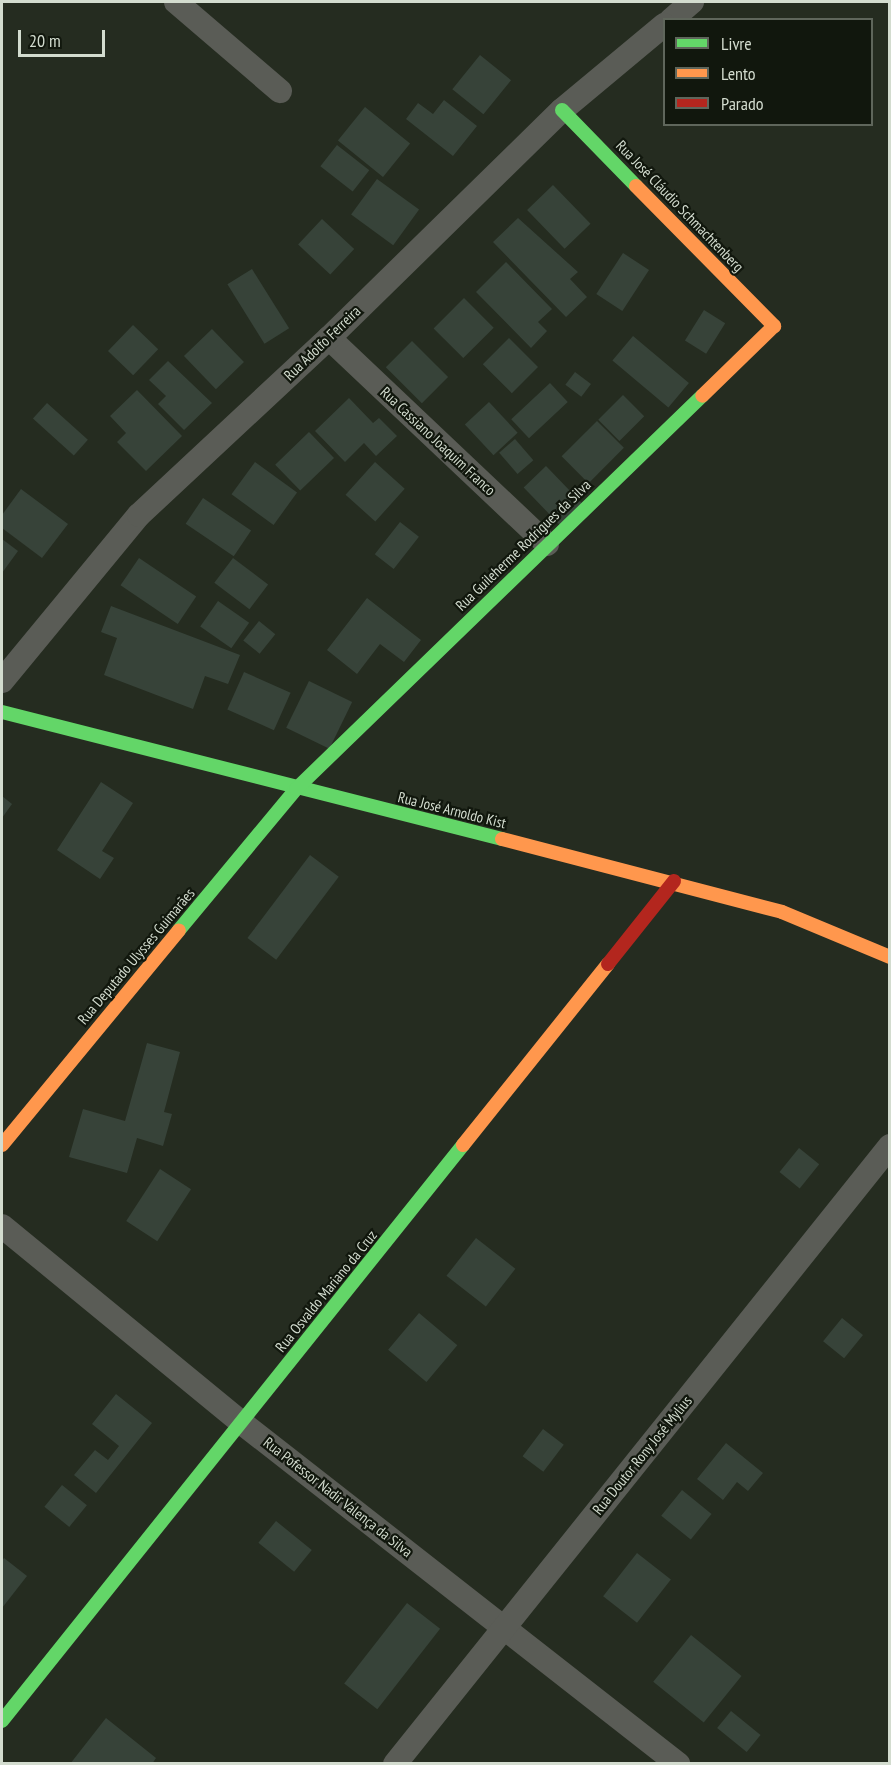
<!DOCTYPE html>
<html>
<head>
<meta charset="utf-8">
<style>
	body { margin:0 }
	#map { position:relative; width:891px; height:1765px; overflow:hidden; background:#252c20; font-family:"PT Sans Narrow",sans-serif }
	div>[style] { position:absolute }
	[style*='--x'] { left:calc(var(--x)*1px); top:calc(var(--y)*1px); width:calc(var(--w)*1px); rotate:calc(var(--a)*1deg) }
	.building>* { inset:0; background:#374339; transform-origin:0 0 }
	.street>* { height:24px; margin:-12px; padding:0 12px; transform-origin:12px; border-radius:12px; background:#5a5c56 }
	.fast>* { height:14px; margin:-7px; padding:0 7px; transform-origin:7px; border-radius:7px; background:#63d668 }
	.slow>* { height:14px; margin:-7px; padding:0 7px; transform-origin:7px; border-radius:7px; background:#ff974d }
	.jam>* { height:14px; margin:-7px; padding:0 7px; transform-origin:7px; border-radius:7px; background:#b3261e }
	span { translate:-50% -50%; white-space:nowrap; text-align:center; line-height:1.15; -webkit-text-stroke:4.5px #11170d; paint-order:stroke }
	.street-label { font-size:15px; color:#d3dccf }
	.frame { position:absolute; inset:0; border:3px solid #d3dccf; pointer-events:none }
	.legend { position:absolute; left:663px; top:18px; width:210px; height:108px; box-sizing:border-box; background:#11170d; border:2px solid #5f665b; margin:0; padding:8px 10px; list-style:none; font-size:18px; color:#d3dccf }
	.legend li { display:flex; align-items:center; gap:12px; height:30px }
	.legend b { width:30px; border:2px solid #5f665b }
	.scale { position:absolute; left:18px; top:30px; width:87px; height:27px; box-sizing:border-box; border:3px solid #d3dccf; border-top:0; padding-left:8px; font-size:18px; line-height:21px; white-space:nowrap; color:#d3dccf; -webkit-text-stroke:4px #11170d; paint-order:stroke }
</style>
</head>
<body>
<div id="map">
	<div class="building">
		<i style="left:480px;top:55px;width:40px;height:44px;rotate:39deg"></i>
		<i style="clip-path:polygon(444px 100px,477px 126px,453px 156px,406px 119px,418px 103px,433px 114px)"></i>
		<i style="left:365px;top:107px;width:58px;height:43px;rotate:39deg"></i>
		<i style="left:337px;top:145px;width:41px;height:27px;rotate:38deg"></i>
		<i style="left:377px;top:179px;width:52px;height:44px;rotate:36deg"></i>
		<i style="left:553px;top:185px;width:54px;height:36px;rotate:46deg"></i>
		<i style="clip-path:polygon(518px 218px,578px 272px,570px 279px,587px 297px,566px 317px,493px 242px)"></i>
		<i style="left:322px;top:219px;width:44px;height:35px;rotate:43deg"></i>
		<i style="left:623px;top:253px;width:31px;height:49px;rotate:33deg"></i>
		<i style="clip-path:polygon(506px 262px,552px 309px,538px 322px,547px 331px,531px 348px,476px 292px)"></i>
		<i style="left:252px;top:269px;width:70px;height:29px;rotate:58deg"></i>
		<i style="left:464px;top:298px;width:42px;height:43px;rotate:45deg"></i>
		<i style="left:704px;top:310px;width:25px;height:36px;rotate:32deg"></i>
		<i style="left:133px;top:325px;width:35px;height:36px;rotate:44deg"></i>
		<i style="left:212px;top:329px;width:46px;height:39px;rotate:46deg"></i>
		<i style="left:633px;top:336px;width:73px;height:32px;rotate:40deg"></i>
		<i style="left:509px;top:338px;width:41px;height:37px;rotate:45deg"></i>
		<i style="left:412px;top:341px;width:51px;height:37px;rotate:45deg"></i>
		<i style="clip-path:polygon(168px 361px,212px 403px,184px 430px,158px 404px,166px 396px,149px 380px)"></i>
		<i style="left:575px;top:372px;width:20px;height:16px;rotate:37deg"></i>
		<i style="left:550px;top:383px;width:26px;height:53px;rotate:47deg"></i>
		<i style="clip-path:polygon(137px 390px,182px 436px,146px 471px,117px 442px,126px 433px,110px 416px)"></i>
		<i style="left:623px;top:395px;width:30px;height:35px;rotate:45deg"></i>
		<i style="clip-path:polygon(349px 398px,373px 423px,379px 418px,397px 436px,376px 456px,364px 443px,345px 462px,315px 431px)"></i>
		<i style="left:489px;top:402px;width:42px;height:33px;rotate:47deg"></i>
		<i style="left:47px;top:403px;width:55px;height:21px;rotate:42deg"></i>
		<i style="left:597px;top:421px;width:38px;height:50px;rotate:45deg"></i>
		<i style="left:309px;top:432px;width:36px;height:47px;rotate:46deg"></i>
		<i style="left:515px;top:439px;width:28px;height:21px;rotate:49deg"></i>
		<i style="left:255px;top:462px;width:52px;height:40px;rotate:36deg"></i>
		<i style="left:375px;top:462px;width:40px;height:44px;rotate:42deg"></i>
		<i style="left:546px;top:466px;width:52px;height:31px;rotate:46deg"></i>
		<i style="clip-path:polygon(21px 489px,68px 524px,42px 558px,2px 528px,2px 515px)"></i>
		<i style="left:203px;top:498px;width:58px;height:31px;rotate:34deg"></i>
		<i style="left:400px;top:522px;width:24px;height:41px;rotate:38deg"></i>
		<i style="clip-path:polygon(2px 539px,18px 551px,2px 573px)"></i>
		<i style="left:139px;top:558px;width:69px;height:33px;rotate:34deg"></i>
		<i style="left:233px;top:558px;width:44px;height:31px;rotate:37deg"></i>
		<i style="clip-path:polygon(367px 598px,421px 640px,404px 662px,380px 644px,357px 674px,327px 650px)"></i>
		<i style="left:218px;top:601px;width:38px;height:31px;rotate:35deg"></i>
		<i style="clip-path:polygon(111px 606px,240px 655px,228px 684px,205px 676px,193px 709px,104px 675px,117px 638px,101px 632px)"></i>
		<i style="left:259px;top:621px;width:21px;height:25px;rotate:39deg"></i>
		<i style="left:244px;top:672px;width:51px;height:41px;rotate:24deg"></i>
		<i style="left:309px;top:681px;width:48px;height:52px;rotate:26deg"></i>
		<i style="clip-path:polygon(101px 782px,133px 803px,102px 851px,114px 858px,100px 879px,57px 850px)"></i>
		<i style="clip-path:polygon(2px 796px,12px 804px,2px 818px)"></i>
		<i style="left:310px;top:855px;width:36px;height:104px;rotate:37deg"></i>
		<i style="clip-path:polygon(147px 1043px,180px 1052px,164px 1112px,172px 1114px,163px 1146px,137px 1138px,127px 1173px,69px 1157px,83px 1109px,125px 1121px)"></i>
		<i style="left:799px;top:1148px;width:26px;height:31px;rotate:39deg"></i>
		<i style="left:160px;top:1169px;width:37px;height:62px;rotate:33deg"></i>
		<i style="left:476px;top:1238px;width:50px;height:48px;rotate:38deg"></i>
		<i style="left:419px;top:1313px;width:50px;height:48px;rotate:40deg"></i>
		<i style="left:842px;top:1318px;width:27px;height:30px;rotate:39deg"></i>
		<i style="clip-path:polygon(116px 1394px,152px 1423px,96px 1493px,74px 1475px,95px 1450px,108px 1460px,119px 1446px,92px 1424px)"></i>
		<i style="left:543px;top:1429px;width:26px;height:34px;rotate:37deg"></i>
		<i style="clip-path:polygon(726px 1443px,763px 1473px,748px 1491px,737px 1482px,723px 1500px,697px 1479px)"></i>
		<i style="left:62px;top:1485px;width:32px;height:28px;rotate:39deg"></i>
		<i style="left:682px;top:1490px;width:38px;height:33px;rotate:39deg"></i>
		<i style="left:276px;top:1521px;width:46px;height:28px;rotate:39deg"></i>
		<i style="left:637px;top:1553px;width:43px;height:55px;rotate:38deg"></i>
		<i style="clip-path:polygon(4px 1558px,27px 1576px,2px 1608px,2px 1561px)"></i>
		<i style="left:407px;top:1603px;width:42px;height:102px;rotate:38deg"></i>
		<i style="left:691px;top:1635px;width:65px;height:60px;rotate:39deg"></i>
		<i style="left:731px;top:1711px;width:38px;height:22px;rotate:39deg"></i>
		<i style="clip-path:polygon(106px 1718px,156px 1758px,152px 1764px,70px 1764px)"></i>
	</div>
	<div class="street">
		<i style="--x:176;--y:2;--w:137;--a:40.6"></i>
		<i style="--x:671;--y:20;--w:28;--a:-41"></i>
		<i style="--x:329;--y:338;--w:300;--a:43.4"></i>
		<i style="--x:2;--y:681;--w:215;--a:-50.5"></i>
		<i style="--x:139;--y:515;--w:260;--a:-43"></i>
		<i style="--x:329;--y:338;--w:326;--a:-44.4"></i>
		<i style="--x:562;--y:110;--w:133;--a:-39.8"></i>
		<i style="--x:2;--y:1226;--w:310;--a:39.4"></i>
		<i style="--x:242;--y:1423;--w:554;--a:38.03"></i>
		<i style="--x:395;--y:1764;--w:792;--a:-51.31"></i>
	</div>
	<div class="fast">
		<i style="--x:562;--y:110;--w:106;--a:45.8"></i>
		<i style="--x:2;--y:712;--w:516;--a:14.25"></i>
		<i style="--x:179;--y:930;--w:183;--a:-50.3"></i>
		<i style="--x:296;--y:789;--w:565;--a:-44.07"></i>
		<i style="--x:2;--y:1721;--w:738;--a:-51.33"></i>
	</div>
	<div class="slow">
		<i style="--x:636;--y:186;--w:197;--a:45.4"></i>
		<i style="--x:774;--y:326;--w:100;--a:135.8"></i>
		<i style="--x:502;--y:839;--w:289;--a:14.6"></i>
		<i style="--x:782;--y:912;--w:117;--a:22.6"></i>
		<i style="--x:2;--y:1145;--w:278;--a:-50.5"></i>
		<i style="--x:463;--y:1145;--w:232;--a:-51.3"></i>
	</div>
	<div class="jam">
		<i style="--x:608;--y:964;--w:106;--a:-51.5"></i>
	</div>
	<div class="street-label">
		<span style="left:680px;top:206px;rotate:46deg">Rua José Cláudio Schmachtenberg</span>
		<span style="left:322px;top:343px;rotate:-44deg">Rua Adolfo Ferreira</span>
		<span style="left:438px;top:441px;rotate:43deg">Rua Cassiano Joaquim Franco</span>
		<span style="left:523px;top:545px;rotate:-44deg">Rua Guileherme Rodrigues da Silva</span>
		<span style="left:452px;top:810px;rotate:14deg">Rua José Arnoldo Kist</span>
		<span style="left:136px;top:956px;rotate:-50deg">Rua Deputado Ulysses Guimarães</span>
		<span style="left:326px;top:1291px;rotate:-51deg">Rua Osvaldo Mariano da Cruz</span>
		<span style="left:642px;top:1455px;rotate:-51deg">Rua Doutor Rony José Mylius</span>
		<span style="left:338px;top:1497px;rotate:38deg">Rua Pofessor Nadir Valença da Silva</span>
	</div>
	<div class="frame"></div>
	<ul class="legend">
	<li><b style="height:8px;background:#63d668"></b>Livre</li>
	<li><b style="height:8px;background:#ff974d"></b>Lento</li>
	<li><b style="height:8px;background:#b3261e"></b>Parado</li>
	</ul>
	<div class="scale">20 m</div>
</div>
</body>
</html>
